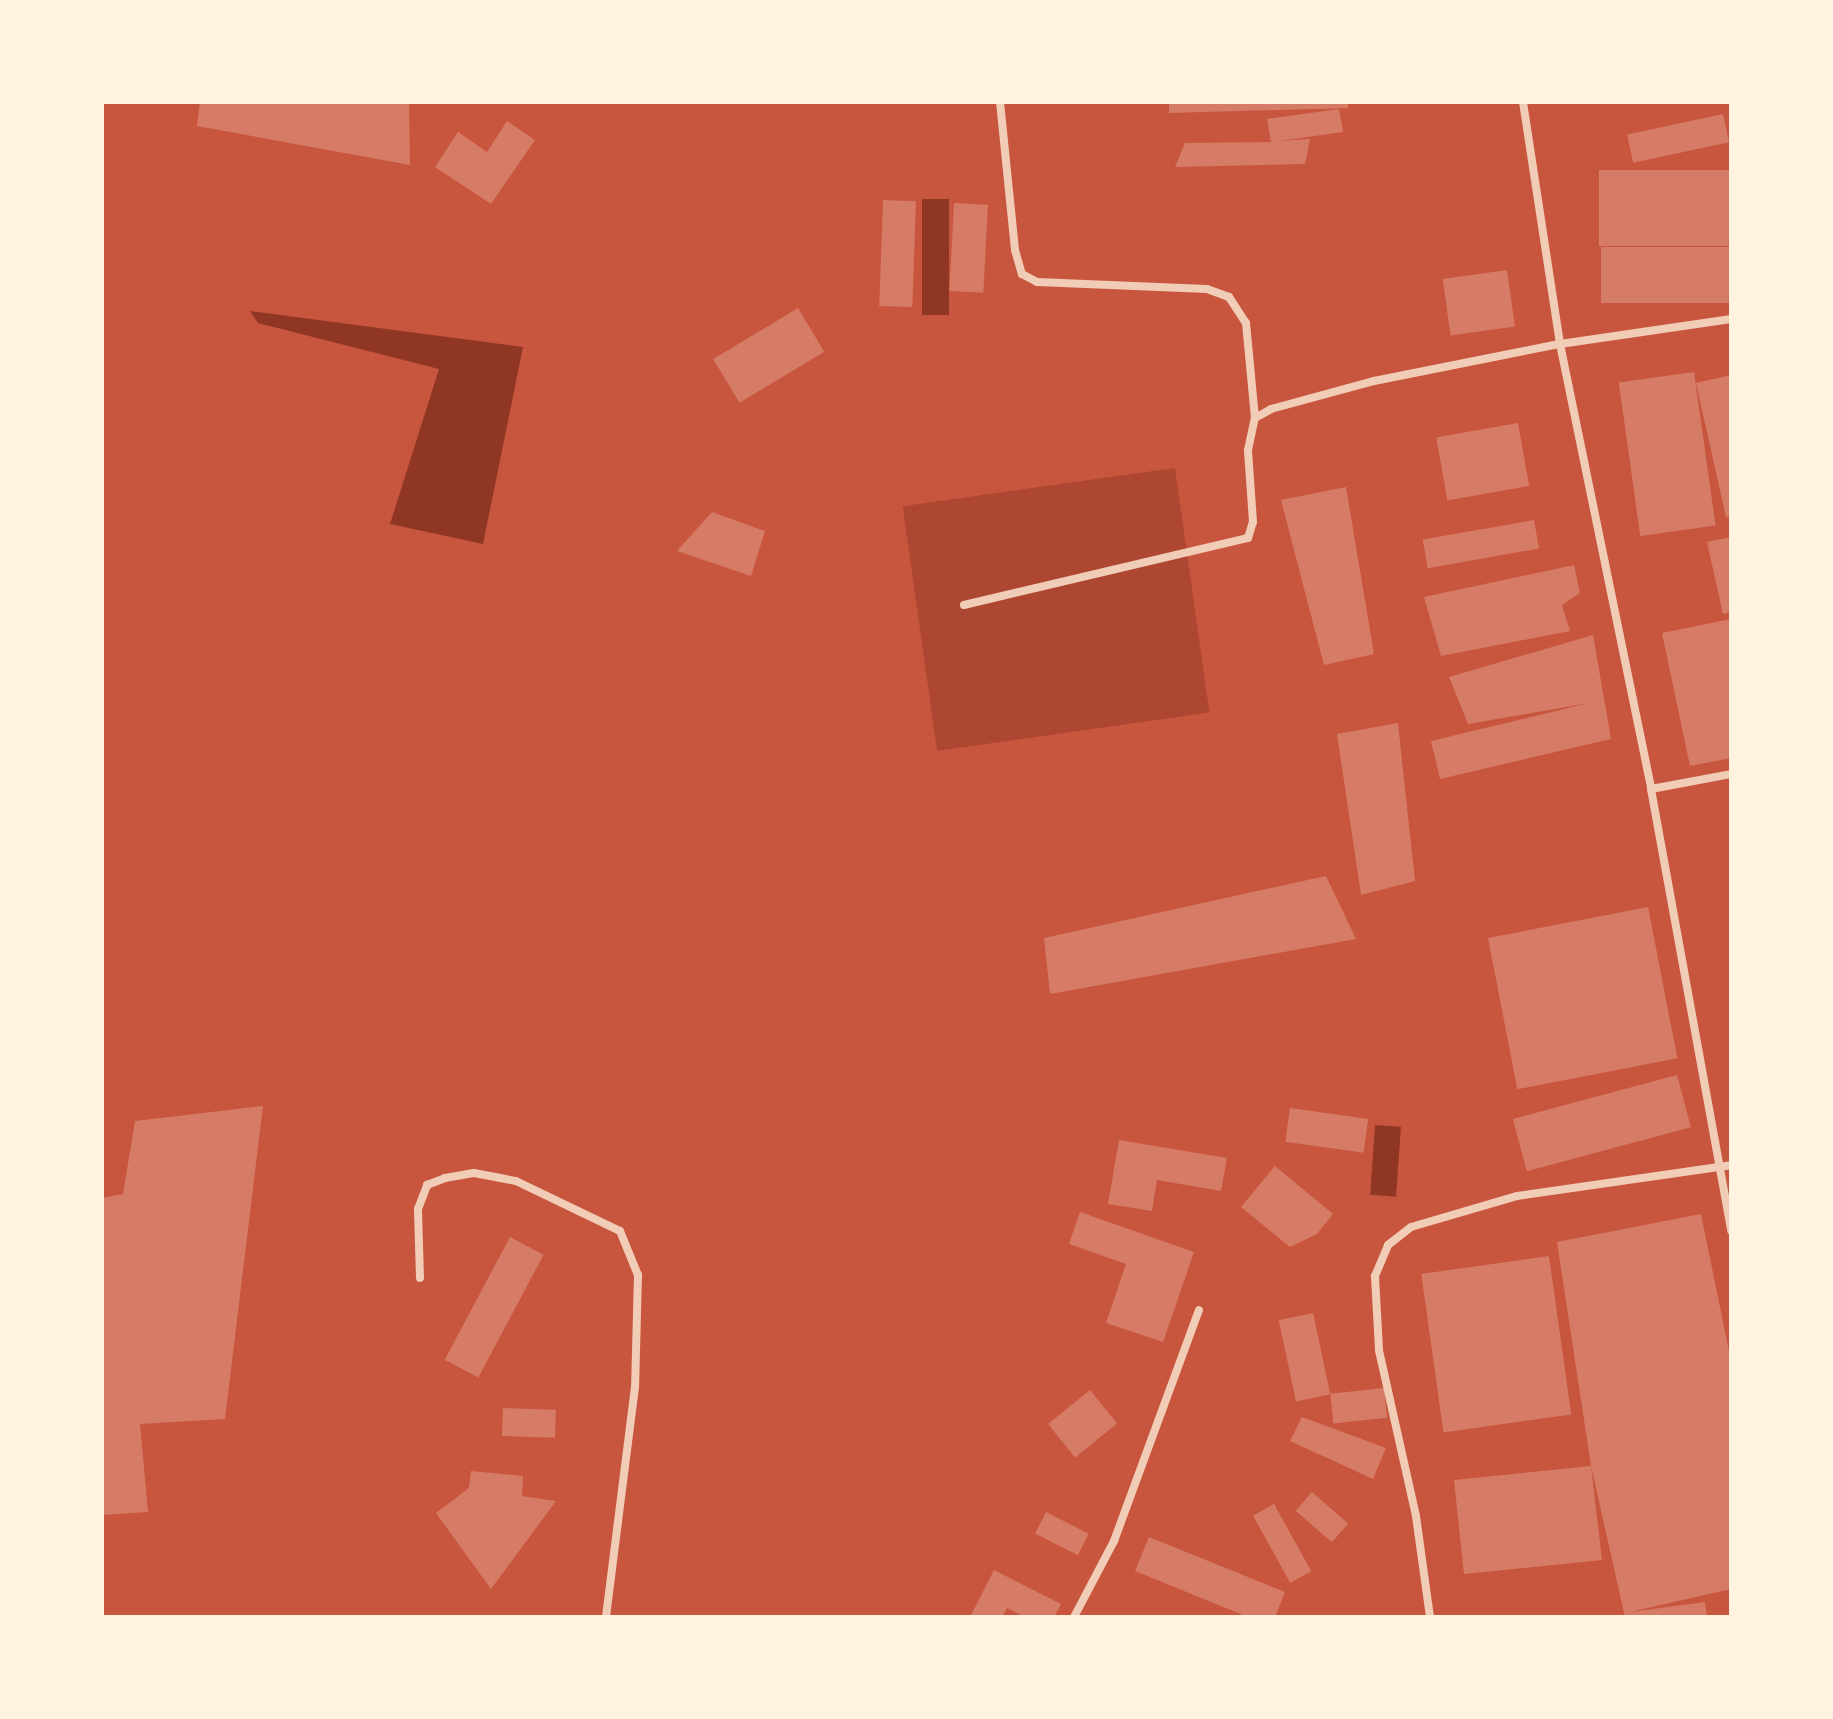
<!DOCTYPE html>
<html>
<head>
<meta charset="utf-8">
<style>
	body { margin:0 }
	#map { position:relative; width:1833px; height:1719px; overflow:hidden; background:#c8553d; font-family:"DejaVu Sans",sans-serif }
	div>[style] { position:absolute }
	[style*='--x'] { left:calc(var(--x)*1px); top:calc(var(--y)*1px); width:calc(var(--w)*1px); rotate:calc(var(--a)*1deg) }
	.green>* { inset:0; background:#ae4732; transform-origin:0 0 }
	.water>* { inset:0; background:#8f3625; transform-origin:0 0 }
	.building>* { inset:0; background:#d67c66; transform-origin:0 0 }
	.minor>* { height:8px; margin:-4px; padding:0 4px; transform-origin:4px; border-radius:4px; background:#f1ccb7 }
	span { translate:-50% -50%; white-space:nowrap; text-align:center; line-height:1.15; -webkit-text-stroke:7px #fff3e0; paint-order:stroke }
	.frame { position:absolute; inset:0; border:104px solid #fff3e0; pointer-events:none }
</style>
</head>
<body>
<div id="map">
	<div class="green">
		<i style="left:1175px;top:468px;width:247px;height:275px;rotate:82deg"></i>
	</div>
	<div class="water">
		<i style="left:922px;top:199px;width:27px;height:116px"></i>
		<i style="clip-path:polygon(250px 311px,523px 347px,483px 544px,390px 524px,439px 369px,258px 323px)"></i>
		<i style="left:1375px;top:1125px;width:26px;height:70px;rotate:4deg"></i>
	</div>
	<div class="building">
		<i style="clip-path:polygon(200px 102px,409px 102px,410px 165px,197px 126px)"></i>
		<i style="clip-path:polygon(1169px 102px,1348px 102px,1348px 108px,1169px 113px)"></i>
		<i style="clip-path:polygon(1339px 109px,1343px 132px,1279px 141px,1310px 139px,1305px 164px,1175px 167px,1185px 143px,1271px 142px,1267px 119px)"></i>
		<i style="left:1723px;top:114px;width:29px;height:98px;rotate:78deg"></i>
		<i style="clip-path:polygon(507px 121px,535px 140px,491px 204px,435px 167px,458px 132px,487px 152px)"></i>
		<i style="left:1731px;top:170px;width:76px;height:132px;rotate:90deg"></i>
		<i style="left:883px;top:200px;width:33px;height:106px;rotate:2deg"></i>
		<i style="left:954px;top:203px;width:34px;height:88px;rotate:3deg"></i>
		<i style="left:1731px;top:247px;width:56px;height:130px;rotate:90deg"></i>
		<i style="left:1507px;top:270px;width:57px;height:65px;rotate:82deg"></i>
		<i style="left:798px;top:308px;width:51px;height:99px;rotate:59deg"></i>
		<i style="left:1694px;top:372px;width:155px;height:76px;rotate:82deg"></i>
		<i style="clip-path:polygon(1731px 375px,1731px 516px,1726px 517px,1696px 383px)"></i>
		<i style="left:1518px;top:423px;width:64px;height:83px;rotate:80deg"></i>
		<i style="clip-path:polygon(1346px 487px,1374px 654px,1324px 665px,1281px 500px)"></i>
		<i style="clip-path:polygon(712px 512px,765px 531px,751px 576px,677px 551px)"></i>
		<i style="left:1534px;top:520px;width:29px;height:113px;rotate:80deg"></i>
		<i style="clip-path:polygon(1731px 537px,1731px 612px,1723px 614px,1707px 542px)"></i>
		<i style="clip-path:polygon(1574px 565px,1580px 593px,1562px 605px,1570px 631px,1441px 656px,1424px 597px)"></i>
		<i style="clip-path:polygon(1731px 619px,1731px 758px,1690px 766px,1662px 633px)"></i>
		<i style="clip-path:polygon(1593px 635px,1611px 739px,1440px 779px,1431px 741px,1589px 703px,1468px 724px,1449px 677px)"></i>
		<i style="clip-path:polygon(1398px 723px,1415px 881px,1361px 895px,1337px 734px)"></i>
		<i style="clip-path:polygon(1326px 876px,1356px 939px,1050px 994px,1044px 938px)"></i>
		<i style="left:1648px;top:907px;width:154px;height:163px;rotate:79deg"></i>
		<i style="left:1677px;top:1075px;width:54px;height:170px;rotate:75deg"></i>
		<i style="clip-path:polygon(263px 1106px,225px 1419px,140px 1424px,148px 1512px,102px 1515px,102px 1198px,123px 1194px,135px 1121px)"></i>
		<i style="left:1290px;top:1108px;width:79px;height:34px;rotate:8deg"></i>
		<i style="clip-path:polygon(1119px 1140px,1227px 1158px,1221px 1191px,1157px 1180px,1152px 1211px,1108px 1204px)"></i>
		<i style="clip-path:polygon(1275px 1166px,1333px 1214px,1317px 1234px,1290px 1247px,1241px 1207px)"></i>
		<i style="clip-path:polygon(1080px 1212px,1194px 1252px,1163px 1342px,1106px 1323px,1126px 1264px,1069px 1244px)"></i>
		<i style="clip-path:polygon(1701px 1214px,1731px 1361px,1731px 1589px,1630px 1612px,1705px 1602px,1707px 1617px,1625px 1617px,1591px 1466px,1602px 1560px,1464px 1574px,1454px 1480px,1591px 1466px,1557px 1242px)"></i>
		<i style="left:510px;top:1237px;width:38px;height:139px;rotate:28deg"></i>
		<i style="left:1549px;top:1256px;width:160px;height:129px;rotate:82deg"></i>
		<i style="left:1313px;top:1313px;width:83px;height:35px;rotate:78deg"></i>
		<i style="left:1384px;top:1388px;width:30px;height:54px;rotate:84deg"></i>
		<i style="left:1090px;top:1390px;width:43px;height:54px;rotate:51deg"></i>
		<i style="left:503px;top:1408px;width:53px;height:28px;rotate:2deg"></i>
		<i style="clip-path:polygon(1302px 1417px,1386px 1448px,1373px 1479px,1290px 1441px)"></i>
		<i style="clip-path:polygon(471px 1471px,523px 1476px,522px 1496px,556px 1501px,491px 1589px,436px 1513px,469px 1488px)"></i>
		<i style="left:1312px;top:1492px;width:48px;height:25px;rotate:41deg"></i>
		<i style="left:1274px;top:1504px;width:77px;height:24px;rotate:61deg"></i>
		<i style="left:1046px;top:1512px;width:48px;height:24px;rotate:27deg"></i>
		<i style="clip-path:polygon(1149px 1537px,1285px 1592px,1275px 1617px,1248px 1617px,1135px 1571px)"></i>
		<i style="clip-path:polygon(994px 1570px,1061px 1604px,1054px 1617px,1025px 1617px,1007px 1608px,1002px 1617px,970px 1617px)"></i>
	</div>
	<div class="minor">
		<i style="--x:1000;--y:102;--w:149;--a:84.2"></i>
		<i style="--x:1015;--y:250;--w:25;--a:74"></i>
		<i style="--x:1022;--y:274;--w:17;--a:28"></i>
		<i style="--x:1037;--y:282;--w:170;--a:2.4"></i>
		<i style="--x:1207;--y:289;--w:23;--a:20"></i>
		<i style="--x:1229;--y:297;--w:31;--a:57"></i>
		<i style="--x:1246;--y:323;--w:95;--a:84.6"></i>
		<i style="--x:1523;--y:102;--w:245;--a:81.3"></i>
		<i style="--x:1560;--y:344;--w:454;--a:78.4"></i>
		<i style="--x:1651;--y:789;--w:449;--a:79.7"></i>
		<i style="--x:964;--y:605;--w:292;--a:-13.3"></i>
		<i style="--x:1248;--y:538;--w:17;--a:-73"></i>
		<i style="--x:1253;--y:522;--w:72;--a:-94"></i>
		<i style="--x:1248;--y:450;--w:33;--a:-78"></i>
		<i style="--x:1255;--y:418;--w:18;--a:-29"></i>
		<i style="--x:1271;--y:409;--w:107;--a:-15.2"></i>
		<i style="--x:1374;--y:381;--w:190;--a:-11.3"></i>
		<i style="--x:1560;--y:344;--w:173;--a:-8.3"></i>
		<i style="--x:1651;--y:789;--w:81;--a:-10.6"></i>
		<i style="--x:420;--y:1278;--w:69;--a:-91.7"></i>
		<i style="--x:418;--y:1209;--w:26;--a:-69"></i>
		<i style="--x:427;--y:1185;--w:19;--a:-21"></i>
		<i style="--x:445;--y:1178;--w:29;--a:-10"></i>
		<i style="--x:474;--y:1173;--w:43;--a:10.8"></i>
		<i style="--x:516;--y:1181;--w:115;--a:25.7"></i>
		<i style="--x:620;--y:1231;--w:48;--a:67.8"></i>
		<i style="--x:638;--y:1275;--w:112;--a:91.5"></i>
		<i style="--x:635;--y:1387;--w:232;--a:97.2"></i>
		<i style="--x:1074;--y:1617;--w:86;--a:-62.2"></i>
		<i style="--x:1114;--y:1541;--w:246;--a:-69.8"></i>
		<i style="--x:1430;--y:1617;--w:102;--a:-97.9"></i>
		<i style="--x:1416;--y:1516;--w:170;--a:-102.6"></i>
		<i style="--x:1379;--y:1350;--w:74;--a:-93.1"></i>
		<i style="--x:1375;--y:1276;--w:34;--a:-67"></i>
		<i style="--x:1388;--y:1245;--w:29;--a:-38"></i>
		<i style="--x:1411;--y:1227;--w:110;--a:-16.3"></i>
		<i style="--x:1517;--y:1196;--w:216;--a:-8.2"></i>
	</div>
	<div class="frame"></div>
</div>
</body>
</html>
